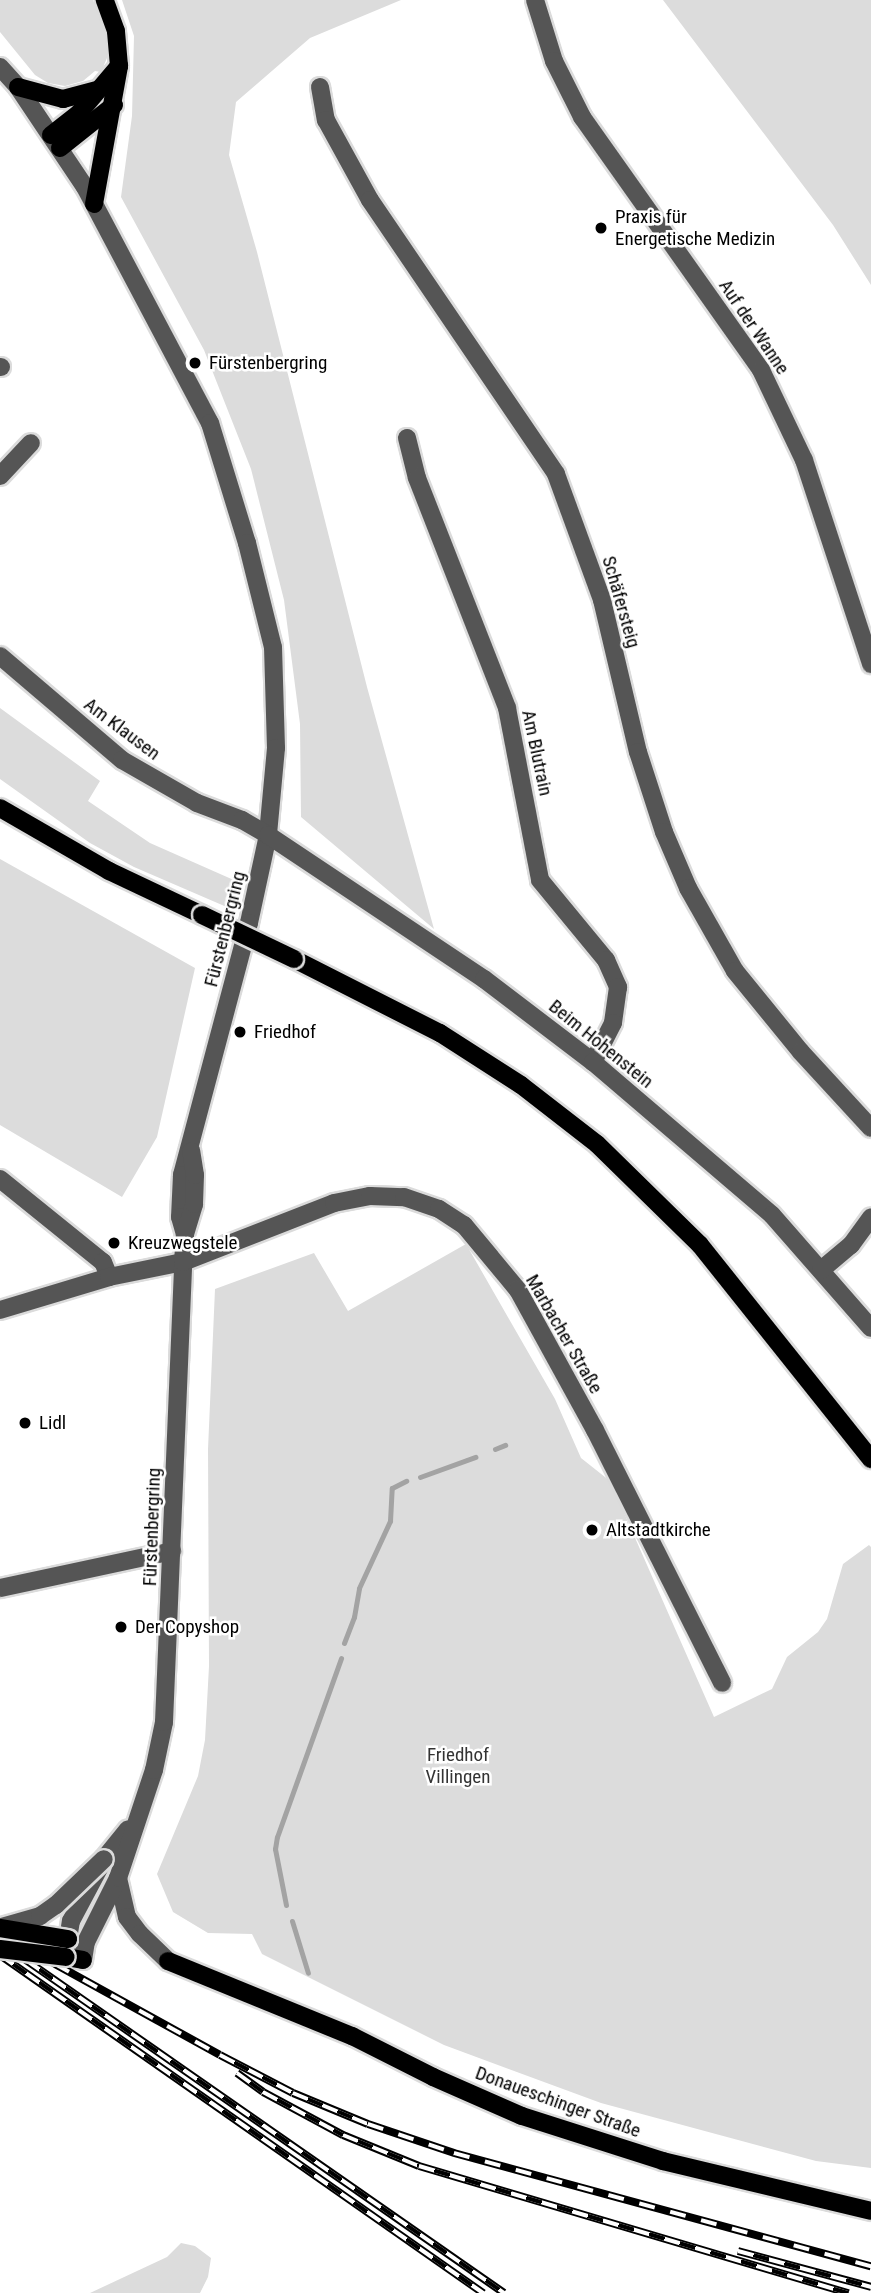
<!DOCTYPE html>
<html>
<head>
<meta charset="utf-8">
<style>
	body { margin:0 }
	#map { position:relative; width:871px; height:2293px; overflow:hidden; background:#fff; font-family:"Roboto Condensed",sans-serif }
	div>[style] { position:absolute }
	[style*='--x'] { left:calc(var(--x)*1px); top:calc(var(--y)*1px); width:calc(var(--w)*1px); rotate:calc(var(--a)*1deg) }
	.green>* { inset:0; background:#dcdcdc }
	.stream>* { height:5px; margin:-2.5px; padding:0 2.5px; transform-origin:2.5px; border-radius:2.5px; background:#a3a3a3 }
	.roads { filter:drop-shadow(2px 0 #dbdbdb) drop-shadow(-2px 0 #dbdbdb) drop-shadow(0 2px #dbdbdb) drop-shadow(0 -2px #dbdbdb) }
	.minor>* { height:18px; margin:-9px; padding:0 9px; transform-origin:9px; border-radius:9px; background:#555 }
	.major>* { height:18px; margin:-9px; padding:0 9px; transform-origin:9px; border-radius:9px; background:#000 }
	.rail>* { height:8px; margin-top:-4px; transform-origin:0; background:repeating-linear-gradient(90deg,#fff 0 16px,#000 0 32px); box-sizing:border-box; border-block:2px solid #000 }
	.bridges { filter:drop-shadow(2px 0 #dbdbdb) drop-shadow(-2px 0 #dbdbdb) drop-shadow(0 2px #dbdbdb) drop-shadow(0 -2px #dbdbdb) }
	.minor-bridge>* { height:18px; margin:-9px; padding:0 9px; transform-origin:9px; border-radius:9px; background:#555 }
	.major-bridge>* { height:18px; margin:-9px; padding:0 9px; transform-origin:9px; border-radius:9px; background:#000 }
	.dots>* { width:19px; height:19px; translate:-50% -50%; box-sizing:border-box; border:4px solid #fff; border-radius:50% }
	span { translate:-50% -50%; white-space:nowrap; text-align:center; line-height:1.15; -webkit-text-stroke:5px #fff; paint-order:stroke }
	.poi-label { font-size:19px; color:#000 }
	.left { translate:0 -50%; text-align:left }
	.street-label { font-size:19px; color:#000 }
	.park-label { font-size:19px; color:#333 }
</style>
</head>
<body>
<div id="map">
	<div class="green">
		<i style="clip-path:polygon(0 0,93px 0,107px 37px,107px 58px,101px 72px,95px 71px,83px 81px,65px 86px,48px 83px,35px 75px,0 32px)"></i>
		<i style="clip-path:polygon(122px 0,401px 0,310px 38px,236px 102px,229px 155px,257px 252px,367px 687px,434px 929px,301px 817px,300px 724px,284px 600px,251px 469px,204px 350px,121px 197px,132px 116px,134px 36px)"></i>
		<i style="clip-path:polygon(663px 0,871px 0,871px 285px,833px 225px)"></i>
		<i style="clip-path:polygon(0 708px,100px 781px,88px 801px,150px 843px,236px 881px,229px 908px,134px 867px,90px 843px,0 779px)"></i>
		<i style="clip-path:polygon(0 859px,195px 968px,157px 1137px,122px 1197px,0 1125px)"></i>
		<i style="clip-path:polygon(466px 1244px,555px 1399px,581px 1458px,610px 1481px,714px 1717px,772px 1689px,787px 1657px,818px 1632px,827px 1619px,843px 1564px,869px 1545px,871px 1547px,871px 2168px,816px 2161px,601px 2103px,444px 2045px,262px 1954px,252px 1934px,208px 1933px,173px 1912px,157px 1874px,198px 1776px,205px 1740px,209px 1666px,208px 1449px,215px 1289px,314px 1253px,348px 1311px)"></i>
		<i style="clip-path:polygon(181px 2243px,195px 2246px,211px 2258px,208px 2277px,200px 2293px,90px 2293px,167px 2257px)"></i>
	</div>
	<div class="stream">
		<i style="--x:495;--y:1449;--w:11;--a:-22"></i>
		<i style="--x:420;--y:1477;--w:59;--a:-20"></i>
		<i style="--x:344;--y:1643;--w:28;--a:-69"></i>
		<i style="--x:354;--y:1617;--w:29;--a:-80"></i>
		<i style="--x:359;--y:1588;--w:74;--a:-65.2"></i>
		<i style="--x:390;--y:1521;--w:33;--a:-87"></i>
		<i style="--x:392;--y:1488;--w:16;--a:-27"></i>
		<i style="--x:286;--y:1905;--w:57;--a:-101.1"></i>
		<i style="--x:275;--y:1849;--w:12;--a:-81"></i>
		<i style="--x:277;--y:1837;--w:190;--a:-70.3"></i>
		<i style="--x:292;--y:1921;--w:54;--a:72.9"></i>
	</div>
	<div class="roads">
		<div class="minor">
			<i style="--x:535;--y:0;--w:64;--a:72.7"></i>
			<i style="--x:554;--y:61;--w:63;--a:63.4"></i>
			<i style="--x:582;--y:117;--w:310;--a:54.7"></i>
			<i style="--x:761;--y:370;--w:100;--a:64.5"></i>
			<i style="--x:804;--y:460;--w:215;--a:71.8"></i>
			<i style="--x:0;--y:67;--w:27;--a:48"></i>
			<i style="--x:18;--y:87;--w:120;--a:56.2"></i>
			<i style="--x:85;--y:187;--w:267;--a:62.1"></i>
			<i style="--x:210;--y:423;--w:126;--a:72.9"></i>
			<i style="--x:247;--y:543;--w:107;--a:76"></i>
			<i style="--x:273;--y:647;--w:101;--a:88.3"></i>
			<i style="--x:276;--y:748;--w:87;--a:95.3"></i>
			<i style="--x:268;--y:835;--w:90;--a:102.2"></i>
			<i style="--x:249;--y:923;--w:261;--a:104.9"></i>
			<i style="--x:182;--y:1175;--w:42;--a:92.7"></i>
			<i style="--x:180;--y:1217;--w:18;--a:74"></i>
			<i style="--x:320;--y:87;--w:34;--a:80"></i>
			<i style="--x:326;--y:120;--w:91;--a:61.2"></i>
			<i style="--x:370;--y:200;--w:331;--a:55.8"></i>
			<i style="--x:556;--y:474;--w:134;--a:69.9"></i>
			<i style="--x:602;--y:600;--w:156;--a:76.7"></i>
			<i style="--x:638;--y:752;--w:84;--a:72"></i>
			<i style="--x:664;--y:832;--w:61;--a:66.8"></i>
			<i style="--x:688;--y:888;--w:95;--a:60.5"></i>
			<i style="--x:735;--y:971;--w:104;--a:50.8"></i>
			<i style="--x:801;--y:1052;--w:103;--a:47.4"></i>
			<i style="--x:0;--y:367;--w:1;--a:0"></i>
			<i style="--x:407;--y:438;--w:41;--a:76"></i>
			<i style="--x:417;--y:478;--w:247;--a:68.6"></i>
			<i style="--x:507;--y:708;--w:175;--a:79.1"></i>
			<i style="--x:540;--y:880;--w:104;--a:50.5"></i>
			<i style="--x:606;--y:960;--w:30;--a:66"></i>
			<i style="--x:618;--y:987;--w:36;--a:98"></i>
			<i style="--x:613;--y:1023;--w:44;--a:117.1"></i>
			<i style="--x:0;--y:476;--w:45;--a:-46.8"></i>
			<i style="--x:0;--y:656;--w:160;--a:40.4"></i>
			<i style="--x:122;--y:760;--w:86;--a:29.8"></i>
			<i style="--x:197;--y:803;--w:48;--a:20.7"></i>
			<i style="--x:242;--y:820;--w:30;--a:30"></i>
			<i style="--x:268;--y:835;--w:260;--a:33.7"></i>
			<i style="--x:484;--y:979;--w:137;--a:37.3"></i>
			<i style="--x:593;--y:1062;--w:235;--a:40.5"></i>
			<i style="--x:772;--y:1215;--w:150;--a:48.8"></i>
			<i style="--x:0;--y:1179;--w:132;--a:38.9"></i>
			<i style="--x:103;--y:1262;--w:16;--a:68"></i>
			<i style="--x:821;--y:1270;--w:39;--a:-40"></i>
			<i style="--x:851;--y:1245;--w:34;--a:-54"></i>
			<i style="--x:0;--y:1310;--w:114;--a:-16.8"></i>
			<i style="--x:109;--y:1277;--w:76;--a:-11.5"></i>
			<i style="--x:183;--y:1262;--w:162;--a:-21.3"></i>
			<i style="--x:334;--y:1203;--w:37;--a:-11"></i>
			<i style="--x:370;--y:1196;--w:34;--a:2"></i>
			<i style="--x:404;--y:1197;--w:37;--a:19"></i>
			<i style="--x:439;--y:1209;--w:30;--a:33"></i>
			<i style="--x:464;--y:1225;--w:85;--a:50.3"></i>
			<i style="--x:518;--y:1290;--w:160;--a:61.2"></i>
			<i style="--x:595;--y:1430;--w:283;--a:63.3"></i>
			<i style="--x:0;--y:1588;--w:176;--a:-12.1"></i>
			<i style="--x:118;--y:1878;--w:40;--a:77"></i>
			<i style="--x:127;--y:1917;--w:21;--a:53"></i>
			<i style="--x:140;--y:1934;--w:39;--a:44"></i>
			<i style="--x:66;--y:1952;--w:31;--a:-81"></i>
			<i style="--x:71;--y:1921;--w:70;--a:-62"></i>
			<i style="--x:104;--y:1859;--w:38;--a:-51"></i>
			<i style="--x:83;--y:1960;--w:18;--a:-81"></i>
			<i style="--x:86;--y:1942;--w:72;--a:-63.4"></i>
			<i style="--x:118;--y:1878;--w:114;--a:-71.6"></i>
			<i style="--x:154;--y:1770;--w:49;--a:-78.2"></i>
			<i style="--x:164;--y:1722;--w:460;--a:-87.6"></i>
			<i style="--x:183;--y:1262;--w:28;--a:-86"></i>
			<i style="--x:185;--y:1234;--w:31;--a:-73"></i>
			<i style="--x:194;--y:1204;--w:29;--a:-88"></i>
			<i style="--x:195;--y:1175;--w:24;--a:-99"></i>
		</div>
		<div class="major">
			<i style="--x:18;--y:87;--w:47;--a:14.9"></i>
			<i style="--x:63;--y:99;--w:34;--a:-15"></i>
			<i style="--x:51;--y:135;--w:36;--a:-38"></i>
			<i style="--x:79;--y:113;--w:62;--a:-49.6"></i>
			<i style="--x:60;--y:148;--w:69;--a:-38.5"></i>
			<i style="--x:94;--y:204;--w:140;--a:-79.7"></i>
			<i style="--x:119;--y:66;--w:35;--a:-95"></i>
			<i style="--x:116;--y:31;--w:33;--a:-110"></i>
			<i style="--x:0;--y:808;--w:126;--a:30"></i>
			<i style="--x:109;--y:871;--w:103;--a:25.3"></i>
			<i style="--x:294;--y:959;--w:164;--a:26.9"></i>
			<i style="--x:440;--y:1033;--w:96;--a:32.7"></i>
			<i style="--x:521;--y:1085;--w:96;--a:37.8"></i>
			<i style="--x:597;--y:1144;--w:144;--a:44.4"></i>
			<i style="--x:700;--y:1245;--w:274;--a:51.4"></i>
			<i style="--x:66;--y:1957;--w:17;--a:10"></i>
			<i style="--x:168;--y:1961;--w:199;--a:22.2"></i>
			<i style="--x:352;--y:2036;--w:91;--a:26.8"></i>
			<i style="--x:433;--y:2077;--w:97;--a:23.7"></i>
			<i style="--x:522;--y:2116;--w:148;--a:17.7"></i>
			<i style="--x:663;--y:2161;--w:214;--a:13.5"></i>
		</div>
	</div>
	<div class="rail">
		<i style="--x:0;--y:1926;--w:67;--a:34.6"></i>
		<i style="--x:55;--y:1964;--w:188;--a:28.9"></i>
		<i style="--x:220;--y:2055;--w:82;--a:27.5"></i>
		<i style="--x:293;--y:2093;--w:81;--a:22.5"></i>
		<i style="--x:368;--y:2124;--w:91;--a:18.6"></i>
		<i style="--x:454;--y:2153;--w:432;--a:15.2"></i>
		<i style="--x:0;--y:1942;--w:614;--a:34.85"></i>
		<i style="--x:0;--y:1955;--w:590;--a:34.98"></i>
		<i style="--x:237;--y:2073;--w:32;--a:36"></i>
		<i style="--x:263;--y:2092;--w:91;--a:28.3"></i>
		<i style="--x:343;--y:2135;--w:82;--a:22.2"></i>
		<i style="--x:419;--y:2166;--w:448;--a:16.5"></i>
		<i style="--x:738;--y:2251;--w:138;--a:15.1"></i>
	</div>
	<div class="bridges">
		<div class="minor-bridge">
			<i style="--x:2;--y:1927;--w:40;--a:-16"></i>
			<i style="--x:40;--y:1916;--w:19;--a:-35"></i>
			<i style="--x:56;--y:1905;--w:66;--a:-43.8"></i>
		</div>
		<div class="major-bridge">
			<i style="--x:202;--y:915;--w:102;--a:25.6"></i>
			<i style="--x:0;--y:1928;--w:69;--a:9.2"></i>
			<i style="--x:0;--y:1949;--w:66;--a:6.9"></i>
		</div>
	</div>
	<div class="dots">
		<i style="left:601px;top:228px;background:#000"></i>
		<i style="left:195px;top:363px;background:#000"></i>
		<i style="left:240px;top:1032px;background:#000"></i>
		<i style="left:114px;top:1243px;background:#000"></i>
		<i style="left:25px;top:1423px;background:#000"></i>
		<i style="left:592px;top:1530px;background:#000"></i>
		<i style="left:121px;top:1627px;background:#000"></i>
	</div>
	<div class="poi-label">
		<span class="left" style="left:615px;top:228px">Praxis für<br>Energetische Medizin</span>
		<span class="left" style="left:209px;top:363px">Fürstenbergring</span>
		<span class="left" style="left:254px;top:1032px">Friedhof</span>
		<span class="left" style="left:128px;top:1243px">Kreuzwegstele</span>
		<span class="left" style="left:39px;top:1423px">Lidl</span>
		<span class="left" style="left:606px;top:1530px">Altstadtkirche</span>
		<span class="left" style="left:135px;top:1627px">Der Copyshop</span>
	</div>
	<div class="street-label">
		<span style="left:754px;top:327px;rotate:56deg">Auf der Wanne</span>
		<span style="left:621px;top:602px;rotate:74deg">Schäfersteig</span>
		<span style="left:122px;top:729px;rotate:37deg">Am Klausen</span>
		<span style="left:537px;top:753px;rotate:78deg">Am Blutrain</span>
		<span style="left:225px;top:929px;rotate:-76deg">Fürstenbergring</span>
		<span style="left:601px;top:1044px;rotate:39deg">Beim Hohenstein</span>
		<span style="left:564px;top:1334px;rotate:60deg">Marbacher Straße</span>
		<span style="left:152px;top:1527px;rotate:-88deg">Fürstenbergring</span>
		<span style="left:558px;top:2102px;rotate:20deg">Donaueschinger Straße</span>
	</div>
	<div class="park-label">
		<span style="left:458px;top:1766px">Friedhof<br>Villingen</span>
	</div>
</div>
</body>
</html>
